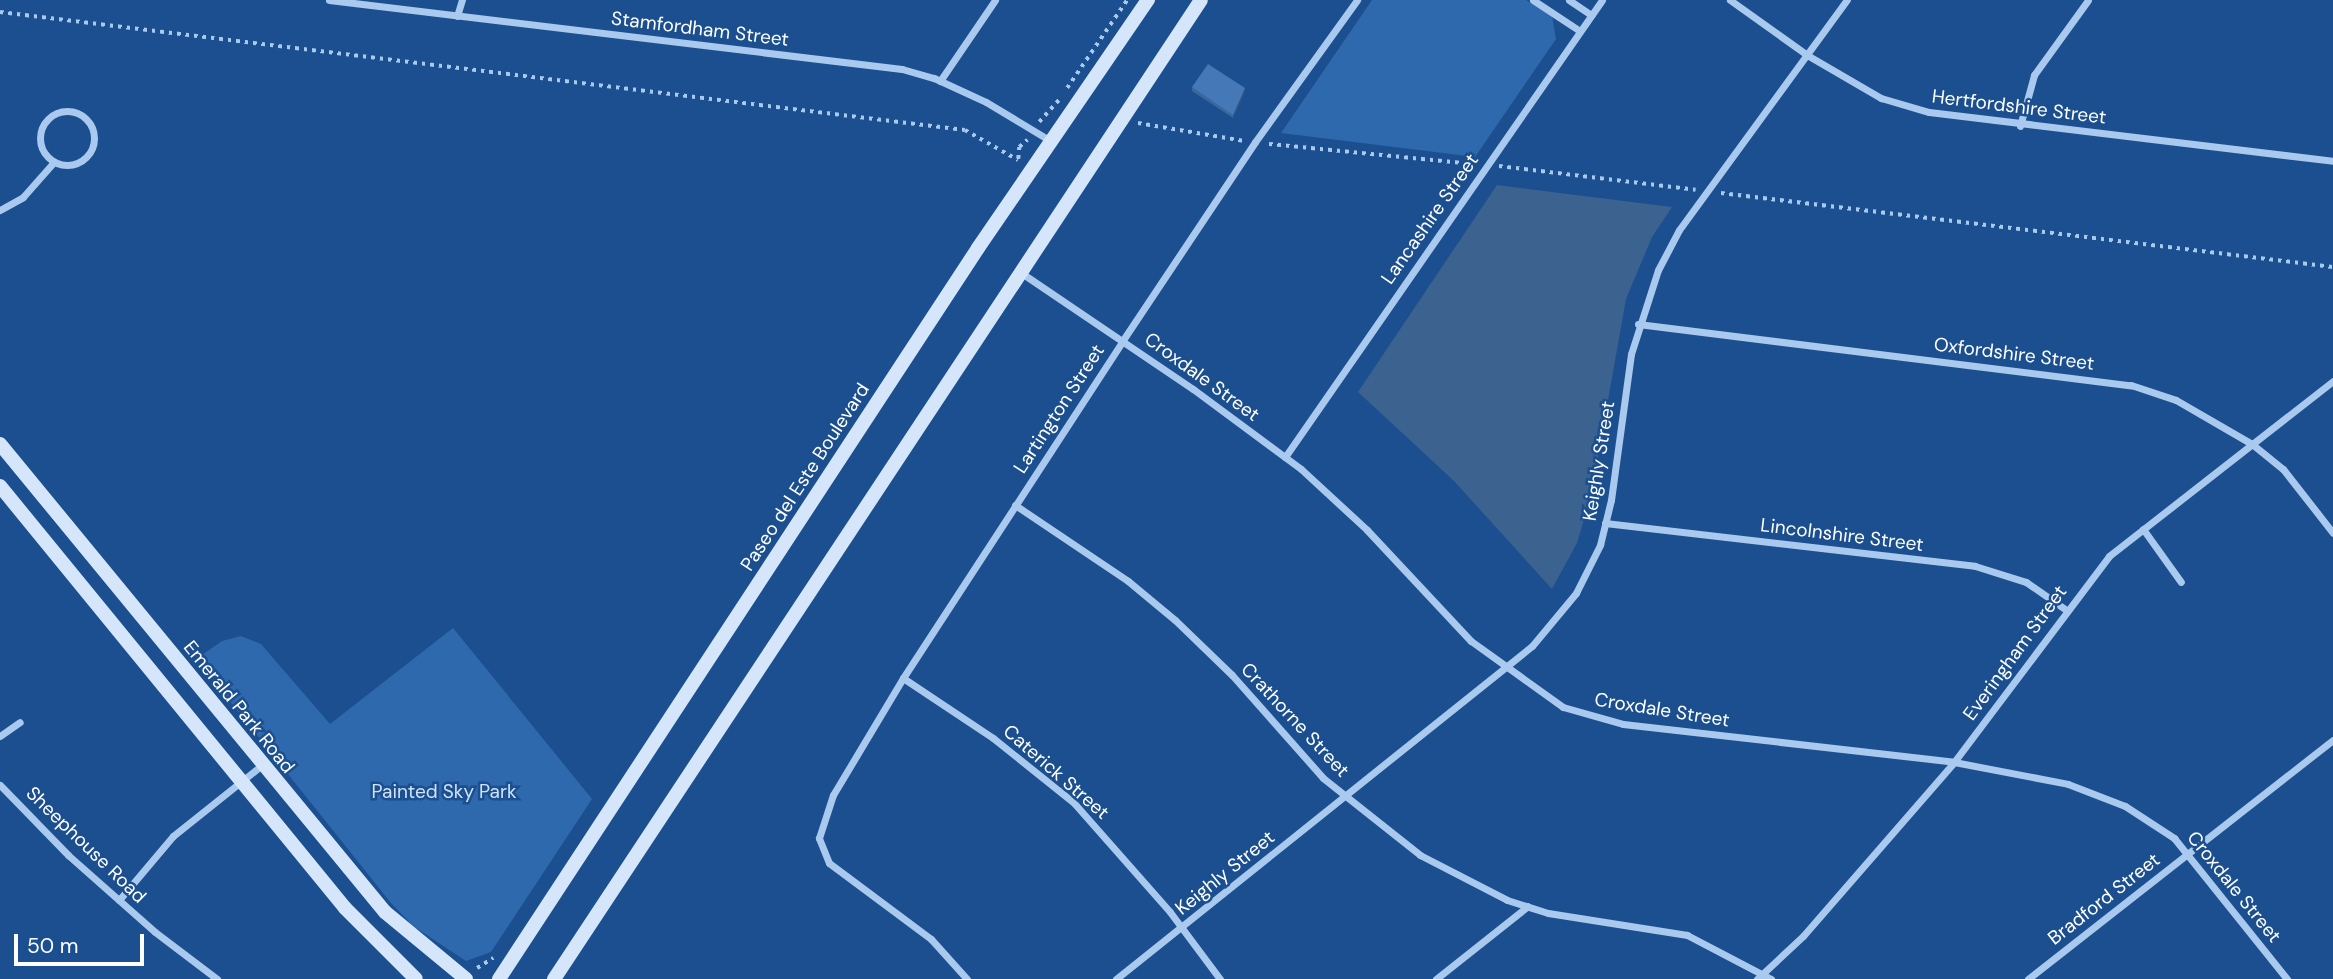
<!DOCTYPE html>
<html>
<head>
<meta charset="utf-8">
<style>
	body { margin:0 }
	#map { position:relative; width:2333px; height:979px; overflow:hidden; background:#1b4f8f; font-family:"DM Sans",sans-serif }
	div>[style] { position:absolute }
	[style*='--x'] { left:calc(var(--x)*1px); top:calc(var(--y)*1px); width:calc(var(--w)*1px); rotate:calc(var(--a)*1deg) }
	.green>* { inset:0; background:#2e69ad }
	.water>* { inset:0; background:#3c6290 }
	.path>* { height:3.5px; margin-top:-1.75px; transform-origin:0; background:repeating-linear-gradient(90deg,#a9c9ee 0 3.5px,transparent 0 8.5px) }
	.street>* { height:7px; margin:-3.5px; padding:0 3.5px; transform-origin:3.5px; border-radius:3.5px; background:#a9c9ee }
	.street>.ring { margin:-3.5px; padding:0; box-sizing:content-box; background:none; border:7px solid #a9c9ee; border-radius:50% }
	.secondary>* { height:14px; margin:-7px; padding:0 7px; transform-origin:7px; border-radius:7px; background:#d6e6fa }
	.wall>* { inset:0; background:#3a679d }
	.shaded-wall>* { inset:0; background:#305480 }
	.building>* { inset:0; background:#4478b7 }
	span { translate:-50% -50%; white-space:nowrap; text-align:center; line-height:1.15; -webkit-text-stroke:5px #1b4f8f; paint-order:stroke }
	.street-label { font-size:19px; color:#fff }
	.park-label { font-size:19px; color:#cfe3fa }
	.scale { position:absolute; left:14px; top:934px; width:130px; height:32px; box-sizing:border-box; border:4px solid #fff; border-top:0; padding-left:9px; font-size:21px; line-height:24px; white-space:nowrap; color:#fff; -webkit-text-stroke:5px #1b4f8f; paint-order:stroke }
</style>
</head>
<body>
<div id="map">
	<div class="green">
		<i style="clip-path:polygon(1372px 0,1526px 0,1552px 16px,1556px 39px,1475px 157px,1281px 133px)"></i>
		<i style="clip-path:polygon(453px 628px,592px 799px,491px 952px,466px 961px,413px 926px,391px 903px,196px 659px,222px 641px,241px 636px,261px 644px,330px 724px)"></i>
	</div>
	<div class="water">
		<i style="clip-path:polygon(1497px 185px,1672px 207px,1652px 237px,1626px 299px,1591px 496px,1577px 543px,1552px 589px,1454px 481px,1358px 392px)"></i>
	</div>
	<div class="path">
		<i style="--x:0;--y:12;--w:972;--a:6.97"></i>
		<i style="--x:965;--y:130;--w:61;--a:29.5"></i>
		<i style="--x:1067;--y:88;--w:107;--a:-55.7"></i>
		<i style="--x:1039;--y:122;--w:30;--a:-48"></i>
		<i style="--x:1138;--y:123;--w:108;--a:9.6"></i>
		<i style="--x:1269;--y:144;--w:205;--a:5.6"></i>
		<i style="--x:1018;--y:159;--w:12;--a:-85"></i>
		<i style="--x:1019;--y:147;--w:11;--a:-41"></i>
		<i style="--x:1499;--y:166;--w:198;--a:6.9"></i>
		<i style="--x:1721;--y:193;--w:616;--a:6.89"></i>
		<i style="--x:477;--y:968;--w:19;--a:-32"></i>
	</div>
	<div class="street">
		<i style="--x:329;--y:0;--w:577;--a:6.87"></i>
		<i style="--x:902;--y:69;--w:33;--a:16"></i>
		<i style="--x:934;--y:78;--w:57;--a:24.8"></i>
		<i style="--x:986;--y:102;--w:76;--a:31"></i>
		<i style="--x:1533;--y:0;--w:56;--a:33.4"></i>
		<i style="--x:1569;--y:0;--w:27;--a:34"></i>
		<i style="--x:1730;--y:0;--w:95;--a:35.5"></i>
		<i style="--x:1807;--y:55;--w:86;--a:30.2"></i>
		<i style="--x:1881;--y:98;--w:50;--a:16.3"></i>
		<i style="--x:1929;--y:112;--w:407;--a:6.9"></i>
		<i style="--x:457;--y:16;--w:17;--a:-73"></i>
		<i style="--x:940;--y:81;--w:98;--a:-55.8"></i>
		<i class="ring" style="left:40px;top:111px;width:47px;height:47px"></i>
		<i style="--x:2020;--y:126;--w:53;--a:-74.6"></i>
		<i style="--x:2034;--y:75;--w:92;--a:-54.2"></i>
		<i style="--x:0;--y:210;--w:26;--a:-29"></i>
		<i style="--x:23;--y:197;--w:47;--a:-48.5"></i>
		<i style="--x:1020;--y:272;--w:209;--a:34.1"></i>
		<i style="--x:1193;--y:389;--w:134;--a:36.5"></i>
		<i style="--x:1301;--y:469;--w:90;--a:42.7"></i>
		<i style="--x:1367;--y:530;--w:152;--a:46.9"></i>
		<i style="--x:1471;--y:641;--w:113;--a:35.7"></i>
		<i style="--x:1563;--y:707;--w:62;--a:15.8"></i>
		<i style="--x:1623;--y:724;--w:333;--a:6.5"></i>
		<i style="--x:1954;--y:762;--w:116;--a:10.9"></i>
		<i style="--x:2068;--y:784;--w:61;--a:21.1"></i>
		<i style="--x:2125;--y:806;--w:59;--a:33.1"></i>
		<i style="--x:2174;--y:838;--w:181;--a:51.3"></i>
		<i style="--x:1638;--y:324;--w:497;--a:7.1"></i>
		<i style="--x:2131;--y:385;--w:47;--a:18.4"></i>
		<i style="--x:2176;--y:400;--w:88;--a:30.1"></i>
		<i style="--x:2252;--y:444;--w:40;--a:39"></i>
		<i style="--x:2283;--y:469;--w:81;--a:52"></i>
		<i style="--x:1285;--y:457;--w:556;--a:-55.25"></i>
		<i style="--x:1015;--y:505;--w:136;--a:33.9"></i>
		<i style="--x:1128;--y:581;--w:61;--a:39.7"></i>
		<i style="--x:1175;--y:620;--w:79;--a:44"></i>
		<i style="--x:1232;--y:675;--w:137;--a:48.5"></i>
		<i style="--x:1323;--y:778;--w:124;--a:38.4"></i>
		<i style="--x:1420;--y:855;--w:98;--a:27.3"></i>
		<i style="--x:1507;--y:900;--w:43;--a:17.6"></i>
		<i style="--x:1548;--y:913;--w:141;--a:9"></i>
		<i style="--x:1687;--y:935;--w:95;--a:27.6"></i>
		<i style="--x:1605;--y:523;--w:372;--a:6.6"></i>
		<i style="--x:1975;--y:566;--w:53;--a:17.4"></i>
		<i style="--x:2026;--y:582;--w:47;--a:34.7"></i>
		<i style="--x:2143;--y:529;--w:65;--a:54.4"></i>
		<i style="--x:903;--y:678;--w:108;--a:33.7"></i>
		<i style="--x:993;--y:738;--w:104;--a:38.7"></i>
		<i style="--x:1074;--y:803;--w:145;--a:48.6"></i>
		<i style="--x:1170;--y:912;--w:84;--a:53.3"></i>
		<i style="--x:0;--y:736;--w:24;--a:-35"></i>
		<i style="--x:0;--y:785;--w:98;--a:45.8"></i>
		<i style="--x:68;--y:855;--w:116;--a:41.5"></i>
		<i style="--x:155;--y:932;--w:78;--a:37.2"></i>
		<i style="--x:119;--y:900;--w:84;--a:-49.8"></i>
		<i style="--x:173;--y:836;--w:114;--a:-38.6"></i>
		<i style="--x:967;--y:979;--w:54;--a:-132"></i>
		<i style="--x:931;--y:939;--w:127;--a:-143.3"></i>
		<i style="--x:829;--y:863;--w:27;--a:-112"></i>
		<i style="--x:819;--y:838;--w:45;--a:-72"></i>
		<i style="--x:833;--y:795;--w:136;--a:-59.1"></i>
		<i style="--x:903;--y:678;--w:403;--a:-56.9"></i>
		<i style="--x:1123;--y:340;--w:238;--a:-56.3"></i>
		<i style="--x:1255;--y:142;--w:175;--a:-54.3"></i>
		<i style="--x:1116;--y:979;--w:533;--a:-38.68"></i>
		<i style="--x:1532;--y:646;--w:69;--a:-50.3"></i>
		<i style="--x:1576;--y:593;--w:54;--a:-63.4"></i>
		<i style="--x:1600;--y:545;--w:46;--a:-76.3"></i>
		<i style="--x:1611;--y:500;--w:147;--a:-82.2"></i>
		<i style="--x:1631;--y:354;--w:88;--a:-72.2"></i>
		<i style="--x:1658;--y:270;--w:45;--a:-62.3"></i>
		<i style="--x:1679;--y:230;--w:285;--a:-53.9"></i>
		<i style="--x:1436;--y:979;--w:117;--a:-38.4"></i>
		<i style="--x:1757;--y:979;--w:63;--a:-43.1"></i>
		<i style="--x:1803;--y:936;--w:230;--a:-49"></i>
		<i style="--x:1954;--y:762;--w:258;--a:-53"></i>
		<i style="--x:2109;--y:556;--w:284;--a:-38"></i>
		<i style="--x:2028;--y:979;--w:387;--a:-38.1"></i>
	</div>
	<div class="secondary">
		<i style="--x:0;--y:444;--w:606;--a:50.56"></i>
		<i style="--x:385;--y:912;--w:105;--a:39.6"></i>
		<i style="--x:0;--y:486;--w:545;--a:50.73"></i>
		<i style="--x:345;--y:908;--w:100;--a:45"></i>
		<i style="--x:499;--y:979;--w:874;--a:-56.76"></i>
		<i style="--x:978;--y:248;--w:301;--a:-55.6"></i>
		<i style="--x:554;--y:979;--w:1173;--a:-56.54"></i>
	</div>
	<div class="wall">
		<i style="clip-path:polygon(1192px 87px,1245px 92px,1233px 118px,1192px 91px)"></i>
	</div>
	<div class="shaded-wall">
		<i style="clip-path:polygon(1245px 88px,1245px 92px,1233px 118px,1233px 115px)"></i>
	</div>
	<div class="building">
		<i style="clip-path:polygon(1208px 64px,1245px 88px,1233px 115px,1192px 87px)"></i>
	</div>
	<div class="street-label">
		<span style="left:700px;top:29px;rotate:7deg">Stamfordham Street</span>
		<span style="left:2019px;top:107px;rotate:7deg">Hertfordshire Street</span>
		<span style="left:1430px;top:219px;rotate:-55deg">Lancashire Street</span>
		<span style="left:2014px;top:354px;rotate:7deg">Oxfordshire Street</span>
		<span style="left:1202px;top:377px;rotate:36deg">Croxdale Street</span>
		<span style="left:1059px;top:409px;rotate:-57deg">Lartington Street</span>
		<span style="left:1599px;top:461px;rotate:-81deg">Keighly Street</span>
		<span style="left:805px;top:477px;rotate:-57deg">Paseo del Este Boulevard</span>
		<span style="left:1842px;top:535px;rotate:7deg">Lincolnshire Street</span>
		<span style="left:2015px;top:653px;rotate:-54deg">Everingham Street</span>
		<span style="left:239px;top:707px;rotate:51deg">Emerald Park Road</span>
		<span style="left:1662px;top:710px;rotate:9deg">Croxdale Street</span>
		<span style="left:1295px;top:720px;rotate:47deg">Crathorne Street</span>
		<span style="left:1056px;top:772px;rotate:41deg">Caterick Street</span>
		<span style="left:86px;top:845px;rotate:44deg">Sheephouse Road</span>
		<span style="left:1225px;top:873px;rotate:-39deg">Keighly Street</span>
		<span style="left:2234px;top:887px;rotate:51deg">Croxdale Street</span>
		<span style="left:2104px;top:899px;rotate:-38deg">Bradford Street</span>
	</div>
	<div class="park-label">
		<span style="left:444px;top:792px">Painted Sky Park</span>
	</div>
	<div class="scale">50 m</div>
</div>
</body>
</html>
